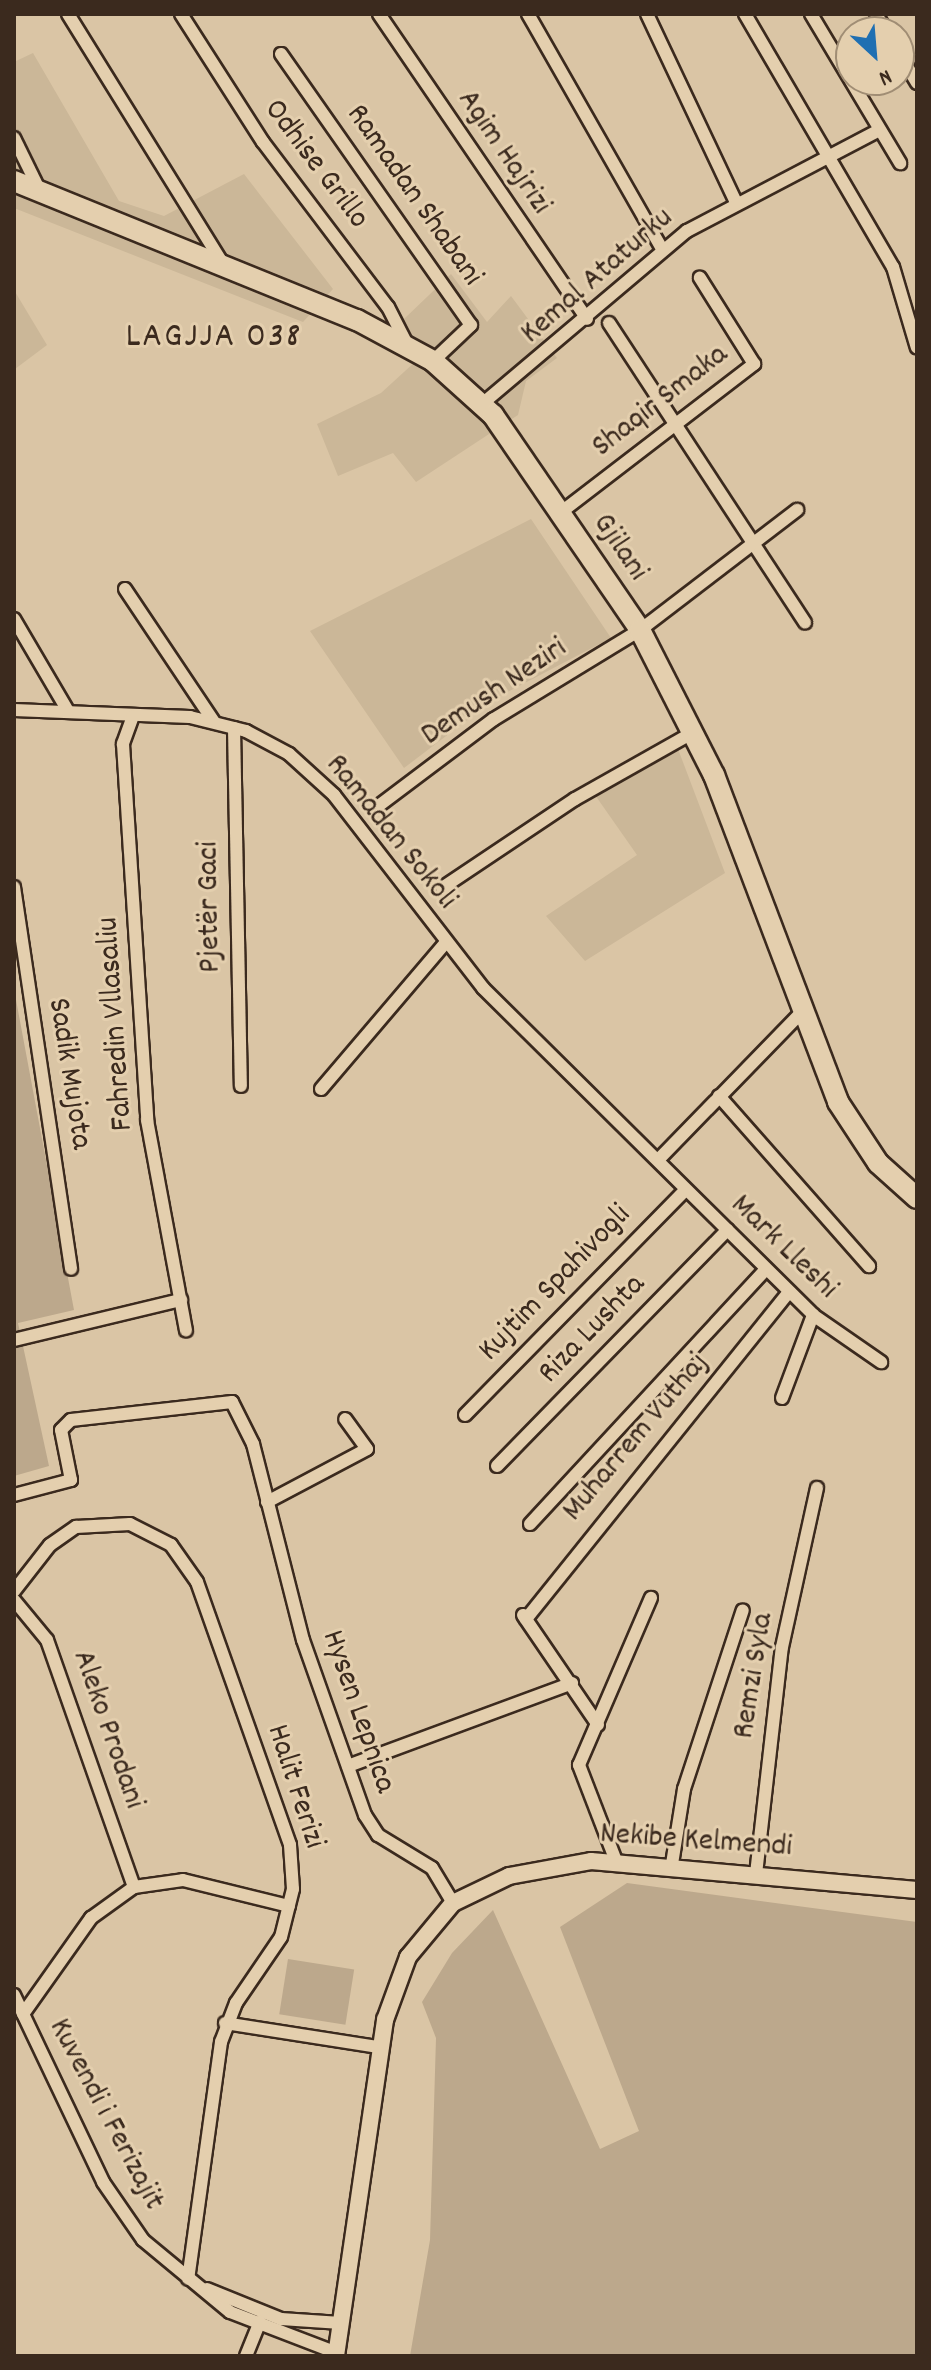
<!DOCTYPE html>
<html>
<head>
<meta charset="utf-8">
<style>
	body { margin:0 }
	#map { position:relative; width:931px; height:2370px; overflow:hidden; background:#dac5a5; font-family:Dekko,sans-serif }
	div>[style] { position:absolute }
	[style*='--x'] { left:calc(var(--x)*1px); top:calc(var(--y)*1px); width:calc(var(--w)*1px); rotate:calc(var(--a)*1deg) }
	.built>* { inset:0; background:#cbb798 }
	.green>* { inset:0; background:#bca88c; transform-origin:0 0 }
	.roads { filter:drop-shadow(2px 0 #3b2a1e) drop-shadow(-2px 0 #3b2a1e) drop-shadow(0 2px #3b2a1e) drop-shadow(0 -2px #3b2a1e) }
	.minor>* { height:12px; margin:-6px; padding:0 6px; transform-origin:6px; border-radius:6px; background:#e4cfae }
	.tertiary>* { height:16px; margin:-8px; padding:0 8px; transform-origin:8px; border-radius:8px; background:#e4cfae }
	.primary>* { height:20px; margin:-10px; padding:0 10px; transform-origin:10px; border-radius:10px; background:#e4cfae }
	span { translate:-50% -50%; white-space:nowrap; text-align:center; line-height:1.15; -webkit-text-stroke:6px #e4cfae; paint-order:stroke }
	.street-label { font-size:32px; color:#3b2a1e }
	.quarter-label { font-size:36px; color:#3b2a1e; letter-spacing:2px }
	.frame { position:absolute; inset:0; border:16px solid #3b2a1e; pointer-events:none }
	.north { position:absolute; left:835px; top:16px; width:80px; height:80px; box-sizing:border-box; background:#e4cfae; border:2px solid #a08d74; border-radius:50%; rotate:154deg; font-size:22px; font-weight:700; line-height:32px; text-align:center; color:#3b2a1e }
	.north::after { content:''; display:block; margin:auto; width:28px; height:36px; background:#1f6fb2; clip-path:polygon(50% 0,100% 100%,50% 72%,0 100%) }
</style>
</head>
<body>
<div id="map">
	<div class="built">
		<i style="clip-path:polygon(33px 53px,119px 201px,164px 216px,244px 174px,333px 289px,303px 322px,14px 208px,14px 62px)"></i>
		<i style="clip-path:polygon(451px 274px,487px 322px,511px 296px,557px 358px,526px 381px,518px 415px,416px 482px,393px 453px,338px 476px,317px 424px,381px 393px,416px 361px,381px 341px)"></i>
		<i style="clip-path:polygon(14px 290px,47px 345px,15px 369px,14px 368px)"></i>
		<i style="clip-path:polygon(531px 519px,611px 638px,496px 698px,404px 768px,310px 631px)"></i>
		<i style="clip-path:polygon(678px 749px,725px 873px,585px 961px,546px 916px,637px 855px,595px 795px)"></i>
	</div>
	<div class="green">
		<i style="clip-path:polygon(14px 989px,74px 1310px,18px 1323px,49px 1466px,14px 1476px)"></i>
		<i style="clip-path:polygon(627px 1883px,917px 1922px,917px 2356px,410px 2356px,430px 2240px,436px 2038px,422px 2002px,452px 1953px,493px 1910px,600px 2149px,639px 2131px,560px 1927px)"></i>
		<i style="left:288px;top:1959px;width:67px;height:56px;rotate:9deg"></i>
	</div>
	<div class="roads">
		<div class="minor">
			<i style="--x:68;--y:14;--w:294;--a:58.2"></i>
			<i style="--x:181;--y:14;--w:152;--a:57.4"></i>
			<i style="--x:263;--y:142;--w:207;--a:52.9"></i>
			<i style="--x:388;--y:307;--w:44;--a:62.9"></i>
			<i style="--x:379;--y:14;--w:369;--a:55.7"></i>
			<i style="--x:528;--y:14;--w:271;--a:60.3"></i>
			<i style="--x:647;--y:14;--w:210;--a:64.7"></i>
			<i style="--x:745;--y:14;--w:293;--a:59.7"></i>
			<i style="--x:893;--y:267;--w:84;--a:73.5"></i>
			<i style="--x:811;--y:14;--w:174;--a:59.1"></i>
			<i style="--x:876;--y:14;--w:21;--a:59"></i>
			<i style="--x:899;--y:53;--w:35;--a:59"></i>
			<i style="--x:281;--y:54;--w:331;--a:55"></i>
			<i style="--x:471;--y:325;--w:52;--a:136.5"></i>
			<i style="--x:14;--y:138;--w:57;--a:63.9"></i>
			<i style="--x:609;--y:323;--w:358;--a:56.8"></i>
			<i style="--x:482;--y:404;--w:268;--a:-40.2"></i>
			<i style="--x:687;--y:231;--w:217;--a:-27.7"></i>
			<i style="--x:560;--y:513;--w:245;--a:-37.5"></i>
			<i style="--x:754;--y:364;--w:102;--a:-122.1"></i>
			<i style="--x:125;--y:589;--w:160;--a:56.2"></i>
			<i style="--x:14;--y:619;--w:107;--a:59.6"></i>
			<i style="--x:14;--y:710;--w:176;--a:2.3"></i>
			<i style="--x:190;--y:717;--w:58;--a:14"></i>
			<i style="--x:246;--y:731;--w:49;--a:28.1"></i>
			<i style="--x:289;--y:754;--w:61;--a:42.3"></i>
			<i style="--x:334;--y:795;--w:244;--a:52.3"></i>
			<i style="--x:483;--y:988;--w:465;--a:44.7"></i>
			<i style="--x:813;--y:1315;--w:83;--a:34.7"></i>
			<i style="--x:133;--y:716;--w:30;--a:110"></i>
			<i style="--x:123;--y:744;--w:377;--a:86.3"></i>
			<i style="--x:147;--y:1120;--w:214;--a:79.5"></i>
			<i style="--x:234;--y:728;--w:358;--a:88.9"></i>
			<i style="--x:381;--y:804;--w:141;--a:-37"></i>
			<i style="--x:494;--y:719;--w:171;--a:-31.4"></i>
			<i style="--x:640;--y:630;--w:198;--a:-37.4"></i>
			<i style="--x:14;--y:887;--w:386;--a:81.5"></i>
			<i style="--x:442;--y:888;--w:160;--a:-33.8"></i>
			<i style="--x:575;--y:799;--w:137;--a:-29.4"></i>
			<i style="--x:321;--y:1089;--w:193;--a:-49.6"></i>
			<i style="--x:719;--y:1096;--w:227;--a:48.6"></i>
			<i style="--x:658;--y:1160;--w:205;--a:-45.8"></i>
			<i style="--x:14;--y:1340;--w:172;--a:-13.5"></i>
			<i style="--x:782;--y:1398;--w:89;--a:-69.5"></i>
			<i style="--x:465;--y:1415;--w:315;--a:-45.6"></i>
			<i style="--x:497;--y:1466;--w:330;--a:-45.7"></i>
			<i style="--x:14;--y:1495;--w:59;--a:-14.7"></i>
			<i style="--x:71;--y:1480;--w:51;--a:-101.3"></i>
			<i style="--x:61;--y:1430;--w:14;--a:-45"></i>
			<i style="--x:71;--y:1420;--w:162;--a:-6.4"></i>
			<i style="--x:232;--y:1402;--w:47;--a:63.4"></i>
			<i style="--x:253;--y:1444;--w:202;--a:75.7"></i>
			<i style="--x:303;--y:1640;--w:186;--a:70.5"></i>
			<i style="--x:365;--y:1815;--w:24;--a:57"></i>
			<i style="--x:378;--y:1835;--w:63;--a:31.4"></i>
			<i style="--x:432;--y:1868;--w:41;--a:59"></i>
			<i style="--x:267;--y:1502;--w:113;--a:-27.9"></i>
			<i style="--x:367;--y:1449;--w:37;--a:-126"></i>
			<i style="--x:530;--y:1524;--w:347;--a:-47.2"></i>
			<i style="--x:14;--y:1591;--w:58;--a:-52"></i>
			<i style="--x:50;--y:1545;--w:32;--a:-35"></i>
			<i style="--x:76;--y:1527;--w:54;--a:-3.2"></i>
			<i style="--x:130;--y:1524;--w:46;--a:27.1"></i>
			<i style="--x:171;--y:1545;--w:45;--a:54.9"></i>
			<i style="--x:197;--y:1582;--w:279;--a:70.5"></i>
			<i style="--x:290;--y:1845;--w:44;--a:86.1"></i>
			<i style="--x:293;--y:1889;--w:49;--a:104"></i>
			<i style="--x:281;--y:1937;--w:80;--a:124.3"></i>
			<i style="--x:236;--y:2003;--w:42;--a:111"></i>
			<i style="--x:221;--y:2042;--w:239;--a:97.9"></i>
			<i style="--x:14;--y:1600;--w:52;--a:50.5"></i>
			<i style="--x:47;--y:1640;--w:262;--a:70.6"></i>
			<i style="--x:523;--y:1615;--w:133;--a:55.7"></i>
			<i style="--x:526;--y:1619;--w:420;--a:-51.2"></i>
			<i style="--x:348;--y:1766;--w:239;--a:-20.3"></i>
			<i style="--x:616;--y:1861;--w:103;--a:-111.1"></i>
			<i style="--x:579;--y:1765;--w:182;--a:-66.7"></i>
			<i style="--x:672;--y:1864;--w:76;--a:-80.9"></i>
			<i style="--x:684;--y:1789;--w:188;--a:-71.8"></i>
			<i style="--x:756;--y:1874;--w:228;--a:-83.5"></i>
			<i style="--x:782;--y:1647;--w:163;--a:-77.6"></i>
			<i style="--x:14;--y:1995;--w:207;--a:64.5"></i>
			<i style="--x:103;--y:2182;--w:70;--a:55.4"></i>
			<i style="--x:143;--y:2240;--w:113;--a:39.6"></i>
			<i style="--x:230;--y:2312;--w:115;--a:21"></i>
			<i style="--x:23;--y:2014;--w:118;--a:-54.7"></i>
			<i style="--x:91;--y:1918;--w:53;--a:-35.8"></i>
			<i style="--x:134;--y:1887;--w:49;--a:-8.1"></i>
			<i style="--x:183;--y:1880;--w:109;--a:13.8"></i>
			<i style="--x:225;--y:2023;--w:156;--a:8.9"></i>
			<i style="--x:207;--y:2289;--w:80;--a:22.1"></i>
			<i style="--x:281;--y:2319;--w:60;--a:3.8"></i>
			<i style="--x:246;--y:2356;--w:37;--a:-68"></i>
		</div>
		<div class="tertiary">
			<i style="--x:336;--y:2356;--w:340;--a:-81.7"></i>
			<i style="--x:385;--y:2020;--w:67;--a:-69.9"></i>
			<i style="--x:408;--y:1957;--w:70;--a:-50.2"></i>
			<i style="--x:453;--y:1903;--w:62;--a:-25.7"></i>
			<i style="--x:509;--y:1876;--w:83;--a:-10.4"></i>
			<i style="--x:591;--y:1861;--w:327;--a:5.1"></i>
		</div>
		<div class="primary">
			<i style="--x:14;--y:181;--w:370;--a:22.1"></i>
			<i style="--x:357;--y:320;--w:86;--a:28.3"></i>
			<i style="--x:433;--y:361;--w:81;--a:42"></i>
			<i style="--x:493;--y:415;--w:260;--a:55.6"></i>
			<i style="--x:640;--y:630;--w:163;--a:63"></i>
			<i style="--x:714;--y:775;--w:350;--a:69.2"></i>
			<i style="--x:838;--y:1102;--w:73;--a:56.7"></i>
			<i style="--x:878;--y:1163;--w:52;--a:41.9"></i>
		</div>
	</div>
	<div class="street-label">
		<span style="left:503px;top:153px;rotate:56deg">Agim Hajrizi</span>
		<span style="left:315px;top:165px;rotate:53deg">Odhise Grillo</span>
		<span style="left:413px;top:196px;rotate:55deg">Ramadan Shabani</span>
		<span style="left:598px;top:277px;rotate:-41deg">Kemal Ataturku</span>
		<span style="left:661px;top:402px;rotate:-38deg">Shaqir Smaka</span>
		<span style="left:619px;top:548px;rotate:56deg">Gjilani</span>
		<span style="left:495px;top:693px;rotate:-34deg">Demush Neziri</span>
		<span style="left:390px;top:833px;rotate:51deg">Ramadan Sokoli</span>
		<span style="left:211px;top:907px;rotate:-91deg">Pjetër Gaci</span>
		<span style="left:117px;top:1024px;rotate:-94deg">Fahredin Vllasaliu</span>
		<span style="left:68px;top:1074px;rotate:81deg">Sadik Mujota</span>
		<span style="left:783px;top:1248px;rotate:44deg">Mark Lleshi</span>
		<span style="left:556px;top:1284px;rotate:-46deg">Kujtim Spahivogli</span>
		<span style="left:593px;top:1330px;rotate:-46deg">Riza Lushta</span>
		<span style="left:637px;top:1438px;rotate:-50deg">Muharrem Vuthaj</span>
		<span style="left:755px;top:1676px;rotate:-81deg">Remzi Syla</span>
		<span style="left:357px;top:1712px;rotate:71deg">Hysen Lepnica</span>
		<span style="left:107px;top:1730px;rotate:71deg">Aleko Prodani</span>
		<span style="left:294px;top:1787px;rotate:72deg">Halit Ferizi</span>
		<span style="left:696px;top:1842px;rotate:4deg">Nekibe Kelmendi</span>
		<span style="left:105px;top:2115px;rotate:62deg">Kuvendi i Ferizajit</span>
	</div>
	<div class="quarter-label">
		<span style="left:214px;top:339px">LAGJJA 038</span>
	</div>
	<div class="frame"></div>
	<div class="north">N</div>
</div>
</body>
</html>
